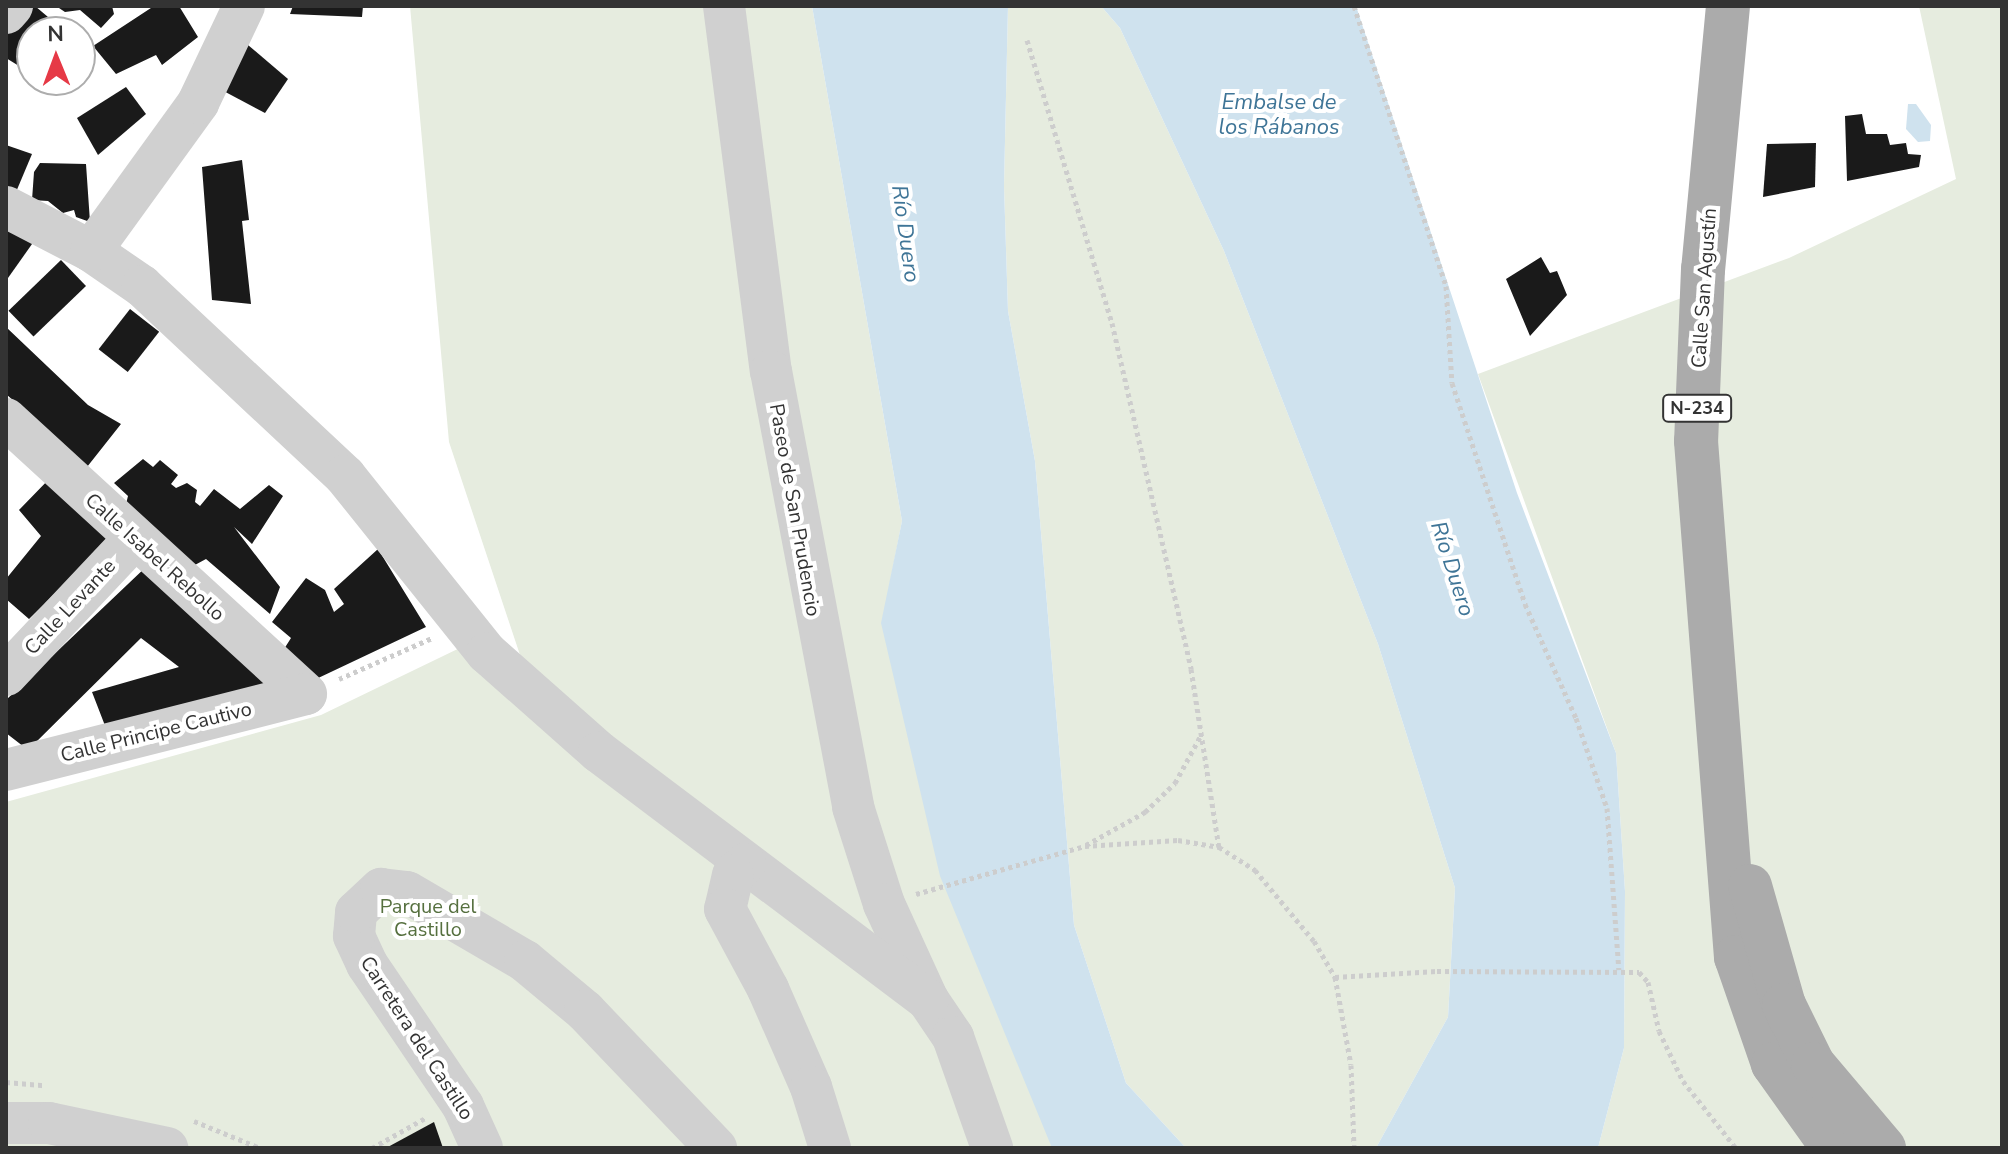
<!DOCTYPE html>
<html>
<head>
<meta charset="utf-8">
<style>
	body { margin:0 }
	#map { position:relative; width:2008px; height:1154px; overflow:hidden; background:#fff; font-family:"Nunito Sans",sans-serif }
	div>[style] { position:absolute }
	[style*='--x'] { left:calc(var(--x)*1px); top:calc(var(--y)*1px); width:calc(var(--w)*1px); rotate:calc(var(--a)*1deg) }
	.green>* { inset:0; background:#e6ecdf }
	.water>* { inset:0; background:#cfe2ee }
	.building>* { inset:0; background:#1a1a1a; transform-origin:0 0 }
	.path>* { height:5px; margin-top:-2.5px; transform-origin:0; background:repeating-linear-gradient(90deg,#cdcdcd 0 4px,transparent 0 8px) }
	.minor>* { height:42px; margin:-21px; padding:0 21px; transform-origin:21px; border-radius:21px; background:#d0d0d0 }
	.major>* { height:44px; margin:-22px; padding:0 22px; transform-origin:22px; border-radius:22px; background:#ababab }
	span { translate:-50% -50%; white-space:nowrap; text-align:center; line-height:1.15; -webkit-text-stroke:8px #fff; paint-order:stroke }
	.shield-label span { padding:2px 6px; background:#fff; border:2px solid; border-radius:6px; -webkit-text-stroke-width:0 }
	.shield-label { font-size:18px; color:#333; font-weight:700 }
	.street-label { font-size:20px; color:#333 }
	.park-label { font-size:20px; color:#56703f }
	.water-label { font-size:22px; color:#3f7597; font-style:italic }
	.frame { position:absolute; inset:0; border:8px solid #333; pointer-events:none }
	.north { position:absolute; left:16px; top:16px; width:80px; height:80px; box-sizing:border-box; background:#fff; border:2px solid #adadad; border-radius:50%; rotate:359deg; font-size:22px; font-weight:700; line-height:32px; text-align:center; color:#333 }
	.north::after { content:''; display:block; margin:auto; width:28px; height:36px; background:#e63946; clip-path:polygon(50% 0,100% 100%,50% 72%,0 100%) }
</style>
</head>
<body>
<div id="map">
	<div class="green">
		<i style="clip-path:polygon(410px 6px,812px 6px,902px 521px,882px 623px,1052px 1148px,6px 1148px,6px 802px,321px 715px,468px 644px,537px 706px,449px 442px)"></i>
		<i style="clip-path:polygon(1008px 6px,1101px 6px,1120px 28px,1224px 251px,1378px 644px,1455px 888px,1448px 1017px,1376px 1148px,1186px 1148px,1126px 1083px,1074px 925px,1035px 461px,1008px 311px,1004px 186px)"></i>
		<i style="clip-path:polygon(1919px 6px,2002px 6px,2002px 1148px,1598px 1148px,1624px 1048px,1625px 891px,1616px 753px,1478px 374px,1789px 258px,1956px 179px)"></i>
	</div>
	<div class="water">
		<i style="clip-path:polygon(812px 6px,1008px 6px,1004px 186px,1008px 311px,1035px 461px,1074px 925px,1126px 1083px,1186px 1148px,1052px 1148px,940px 876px,881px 623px,902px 521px)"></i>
		<i style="clip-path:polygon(1101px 6px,1356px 6px,1517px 493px,1616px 753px,1625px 891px,1624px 1048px,1598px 1148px,1376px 1148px,1448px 1017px,1455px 888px,1378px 644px,1224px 251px,1120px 28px)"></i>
		<i style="clip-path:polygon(1908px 104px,1916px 104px,1931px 125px,1930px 141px,1918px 142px,1906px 129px)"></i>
	</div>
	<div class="building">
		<i style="clip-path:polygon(35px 6px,61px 28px,32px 32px,32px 54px,19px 66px,6px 58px,6px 35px)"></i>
		<i style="clip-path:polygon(56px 6px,112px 6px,114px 14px,101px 28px,80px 10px,65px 12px)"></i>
		<i style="clip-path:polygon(154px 6px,179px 6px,198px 37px,162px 65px,156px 55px,116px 74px,93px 46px)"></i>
		<i style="clip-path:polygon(293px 6px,363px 6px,362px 17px,290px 14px)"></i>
		<i style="clip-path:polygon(248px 45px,288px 79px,265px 113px,216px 87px)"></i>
		<i style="clip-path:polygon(126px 87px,146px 114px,98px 155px,77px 118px)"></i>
		<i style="clip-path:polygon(1862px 114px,1866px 134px,1887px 134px,1890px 145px,1906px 143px,1908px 154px,1921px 155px,1919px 167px,1847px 181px,1845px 116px)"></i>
		<i style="clip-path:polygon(1816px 143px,1815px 187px,1763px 197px,1767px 144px)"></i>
		<i style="clip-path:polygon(6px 145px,32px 154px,16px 192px,6px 188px)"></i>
		<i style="clip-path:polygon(242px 160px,249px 220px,242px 221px,251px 304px,212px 300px,202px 167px)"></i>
		<i style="clip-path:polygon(40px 163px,86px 164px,90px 222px,76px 217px,74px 210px,63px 213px,48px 201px,32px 200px,34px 172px)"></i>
		<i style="clip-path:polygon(6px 227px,37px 237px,8px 278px,6px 277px)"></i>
		<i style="clip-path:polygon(1541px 257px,1550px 273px,1557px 271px,1567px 295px,1530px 336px,1506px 279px)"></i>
		<i style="left:61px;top:260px;width:36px;height:73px;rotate:46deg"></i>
		<i style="left:130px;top:309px;width:37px;height:51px;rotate:38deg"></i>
		<i style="clip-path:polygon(6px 327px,88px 405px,121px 424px,87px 467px,6px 394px)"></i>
		<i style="clip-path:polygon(143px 459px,153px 467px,160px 460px,178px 475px,171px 484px,176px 488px,187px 483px,197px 490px,195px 502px,200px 506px,214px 489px,240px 509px,269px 485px,283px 496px,252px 544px,234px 527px,280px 587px,270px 614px,206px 559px,193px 566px,126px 504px,128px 496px,114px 483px)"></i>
		<i style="clip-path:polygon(53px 475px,116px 533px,29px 619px,6px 599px,6px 579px,41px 536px,19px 510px)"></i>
		<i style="clip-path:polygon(378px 549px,426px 627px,314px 680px,279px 657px,291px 638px,272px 622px,306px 578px,325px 590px,334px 612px,344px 604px,334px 589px)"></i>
		<i style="clip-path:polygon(148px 565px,270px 679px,267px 691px,109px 736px,92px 692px,179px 667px,141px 638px,28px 750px,6px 733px,6px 700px)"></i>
		<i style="clip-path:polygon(434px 1122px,443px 1148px,386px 1148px)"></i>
	</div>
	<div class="path">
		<i style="--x:1354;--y:6;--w:295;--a:71.8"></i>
		<i style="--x:1446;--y:286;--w:97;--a:86.5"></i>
		<i style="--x:1452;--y:383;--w:233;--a:71.7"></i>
		<i style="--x:1525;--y:604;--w:125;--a:65.9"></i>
		<i style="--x:1576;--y:718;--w:95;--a:71"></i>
		<i style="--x:1607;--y:808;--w:162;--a:85.8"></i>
		<i style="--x:1027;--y:40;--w:295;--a:73.3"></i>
		<i style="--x:1112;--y:323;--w:355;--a:77.1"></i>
		<i style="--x:1191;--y:669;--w:180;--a:81.1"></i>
		<i style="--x:339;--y:679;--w:102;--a:-23.8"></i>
		<i style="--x:1086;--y:845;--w:68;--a:-29.2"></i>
		<i style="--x:1145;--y:812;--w:42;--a:-44"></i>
		<i style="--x:1175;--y:783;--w:52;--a:-61.5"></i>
		<i style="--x:916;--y:894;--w:176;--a:-15.9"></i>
		<i style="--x:1085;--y:846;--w:93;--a:-3.7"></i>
		<i style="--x:1178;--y:840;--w:42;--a:9.7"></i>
		<i style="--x:1219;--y:847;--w:43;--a:32.6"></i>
		<i style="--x:1255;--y:870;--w:92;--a:50.3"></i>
		<i style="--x:1314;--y:941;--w:42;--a:59.7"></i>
		<i style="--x:1335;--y:977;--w:102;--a:-3.4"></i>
		<i style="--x:1437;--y:971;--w:202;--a:0.3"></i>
		<i style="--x:1639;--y:972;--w:13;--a:48"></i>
		<i style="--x:1648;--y:982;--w:50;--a:77.3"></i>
		<i style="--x:1659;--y:1031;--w:55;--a:64.4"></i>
		<i style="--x:1683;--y:1081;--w:85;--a:51.7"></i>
		<i style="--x:1335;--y:977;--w:89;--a:79.7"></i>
		<i style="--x:1351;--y:1065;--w:83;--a:87.9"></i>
		<i style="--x:6;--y:1082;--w:38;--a:5"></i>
		<i style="--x:194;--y:1121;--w:71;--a:22.2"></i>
		<i style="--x:372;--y:1148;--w:63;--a:-29.4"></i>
	</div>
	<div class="minor">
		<i style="--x:724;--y:6;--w:368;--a:82.7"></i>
		<i style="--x:771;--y:371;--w:444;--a:79.3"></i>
		<i style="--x:853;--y:807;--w:102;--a:72.3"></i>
		<i style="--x:884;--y:904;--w:106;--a:65.4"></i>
		<i style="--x:928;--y:1000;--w:45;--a:56"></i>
		<i style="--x:953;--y:1037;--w:118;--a:70.6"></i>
		<i style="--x:6;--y:13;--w:9;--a:-49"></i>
		<i style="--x:6;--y:207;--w:96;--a:27.4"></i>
		<i style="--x:91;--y:251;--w:62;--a:34.5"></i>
		<i style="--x:142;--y:286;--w:278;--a:43.1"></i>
		<i style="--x:345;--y:476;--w:227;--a:51.3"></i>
		<i style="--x:487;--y:653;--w:149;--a:41.5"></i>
		<i style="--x:599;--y:752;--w:412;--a:37"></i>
		<i style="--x:91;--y:251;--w:183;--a:-54.1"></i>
		<i style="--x:198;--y:103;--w:107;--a:-64.6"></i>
		<i style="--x:6;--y:419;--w:407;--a:42.5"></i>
		<i style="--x:6;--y:675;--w:187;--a:-46.7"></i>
		<i style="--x:6;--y:770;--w:309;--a:-14.2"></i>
		<i style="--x:745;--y:864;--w:16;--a:137"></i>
		<i style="--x:733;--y:875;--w:35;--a:103"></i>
		<i style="--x:725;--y:909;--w:91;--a:61.7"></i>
		<i style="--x:768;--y:989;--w:107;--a:66.3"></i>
		<i style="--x:811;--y:1087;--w:64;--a:72.7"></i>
		<i style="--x:6;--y:1123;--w:43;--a:0"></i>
		<i style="--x:49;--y:1123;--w:121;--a:12"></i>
		<i style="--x:482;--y:1148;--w:46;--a:-114.3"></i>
		<i style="--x:463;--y:1106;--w:171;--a:-124.1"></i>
		<i style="--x:367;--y:964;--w:31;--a:-115"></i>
		<i style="--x:354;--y:936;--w:24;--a:-85"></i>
		<i style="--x:356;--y:912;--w:34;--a:-43"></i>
		<i style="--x:381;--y:889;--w:26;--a:7"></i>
		<i style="--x:407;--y:892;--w:137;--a:30.3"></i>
		<i style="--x:525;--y:961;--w:78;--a:39.8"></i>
		<i style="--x:585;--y:1011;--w:190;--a:46.3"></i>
	</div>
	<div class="major">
		<i style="--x:1728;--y:6;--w:264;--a:95.4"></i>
		<i style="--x:1703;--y:269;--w:172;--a:92.3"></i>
		<i style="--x:1696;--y:441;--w:518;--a:85.57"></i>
		<i style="--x:1736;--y:957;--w:113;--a:70.9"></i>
		<i style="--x:1773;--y:1064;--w:103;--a:54.5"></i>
		<i style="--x:1750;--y:886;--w:124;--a:74.1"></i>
		<i style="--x:1784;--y:1005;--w:66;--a:63.8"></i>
		<i style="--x:1813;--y:1064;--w:110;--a:49.8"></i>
	</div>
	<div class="shield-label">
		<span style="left:1697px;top:408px">N-234</span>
	</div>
	<div class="street-label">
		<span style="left:1704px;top:288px;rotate:-86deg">Calle San Agustín</span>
		<span style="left:795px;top:510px;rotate:80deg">Paseo de San Prudencio</span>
		<span style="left:155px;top:557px;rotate:42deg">Calle Isabel Rebollo</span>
		<span style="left:70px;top:607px;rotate:-47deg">Calle Levante</span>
		<span style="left:156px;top:732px;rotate:-14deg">Calle Principe Cautivo</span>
		<span style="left:417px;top:1038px;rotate:57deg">Carretera del Castillo</span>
	</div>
	<div class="park-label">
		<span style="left:428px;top:918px">Parque del<br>Castillo</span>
	</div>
	<div class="water-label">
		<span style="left:1279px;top:115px">Embalse de<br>los Rábanos</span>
		<span style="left:905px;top:234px;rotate:82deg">Río Duero</span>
		<span style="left:1452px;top:569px;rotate:72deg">Río Duero</span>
	</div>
	<div class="frame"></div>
	<div class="north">N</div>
</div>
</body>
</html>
